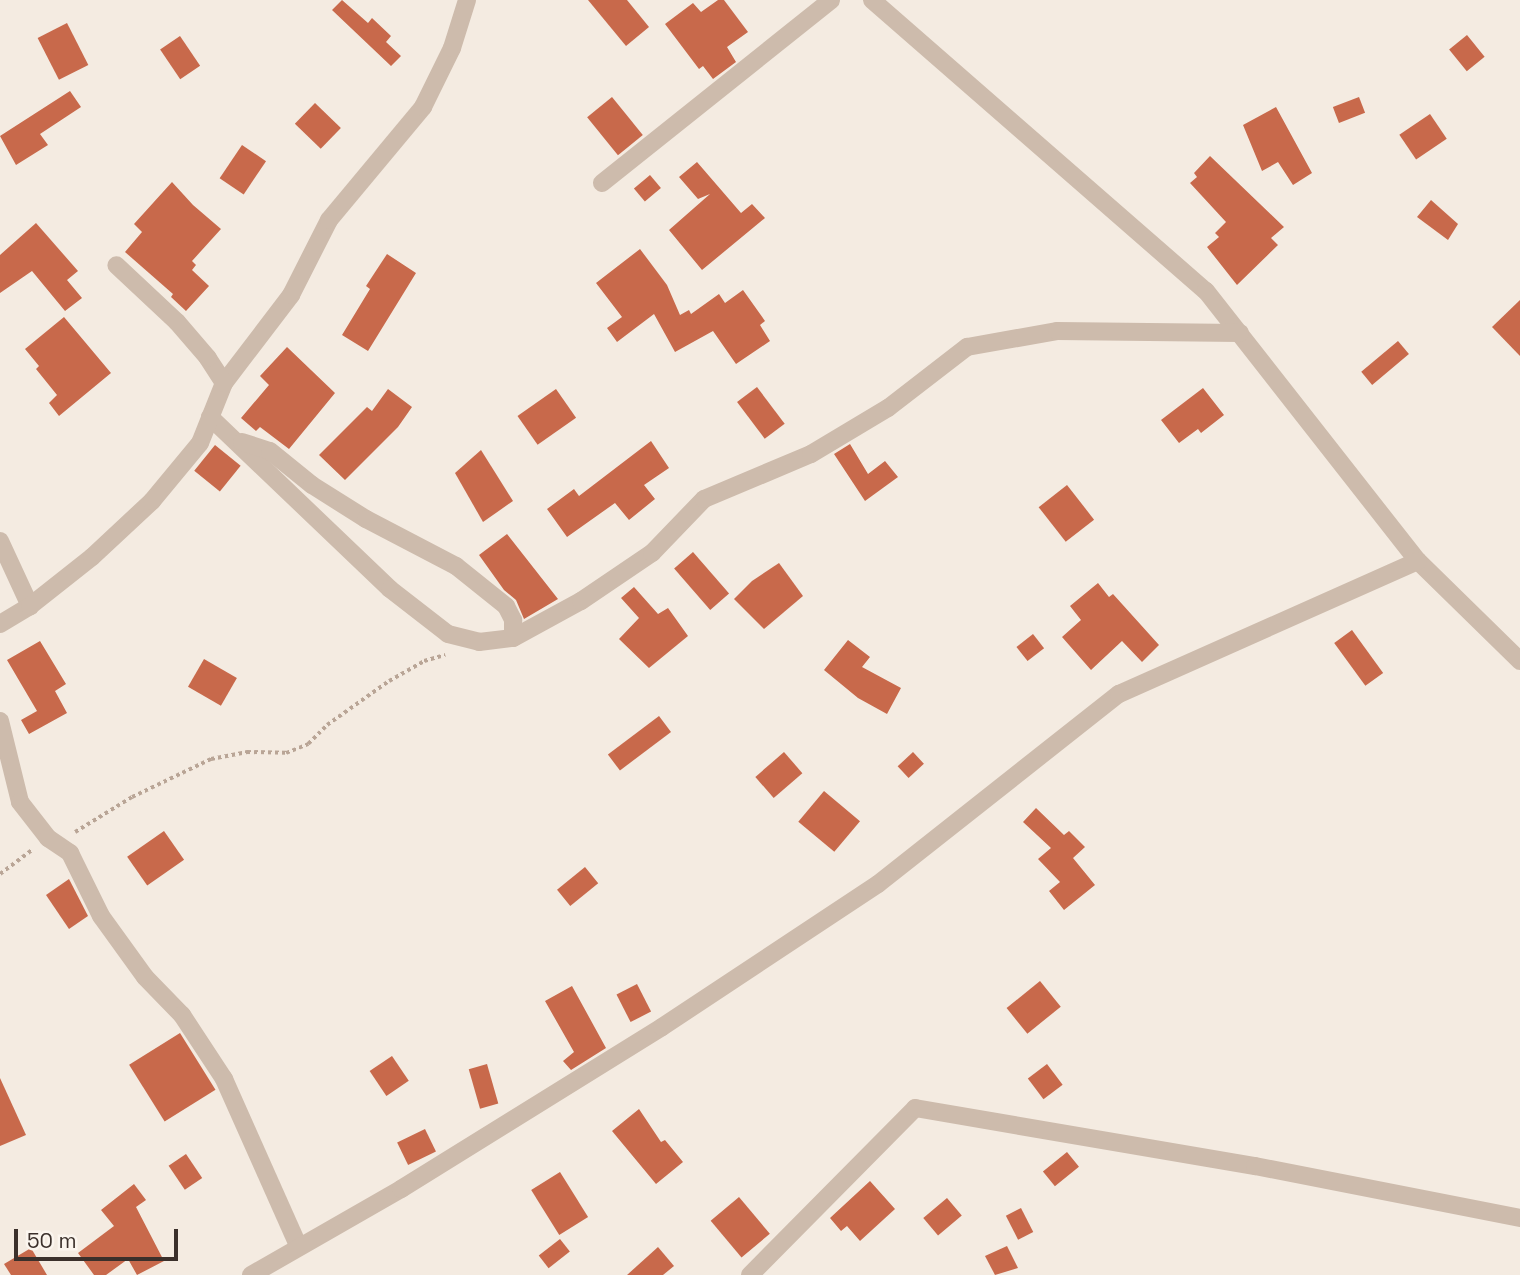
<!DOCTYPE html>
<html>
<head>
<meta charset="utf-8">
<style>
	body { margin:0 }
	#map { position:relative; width:1520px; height:1275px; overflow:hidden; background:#f4ebe1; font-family:"Space Grotesk",sans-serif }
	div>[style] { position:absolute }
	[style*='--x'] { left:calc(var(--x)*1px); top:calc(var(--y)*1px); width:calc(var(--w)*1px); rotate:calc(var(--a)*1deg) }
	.building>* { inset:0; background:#c8694b; transform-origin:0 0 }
	.path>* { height:3.5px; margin-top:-1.75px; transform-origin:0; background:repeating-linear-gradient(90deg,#b9a596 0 3.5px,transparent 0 7px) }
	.minor>* { height:18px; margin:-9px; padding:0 9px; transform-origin:9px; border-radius:9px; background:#cdbbac }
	span { translate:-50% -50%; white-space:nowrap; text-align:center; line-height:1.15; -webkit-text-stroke:7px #fbf5ee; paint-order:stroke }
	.scale { position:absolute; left:14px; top:1229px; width:164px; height:32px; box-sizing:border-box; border:4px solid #3b302b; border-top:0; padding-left:9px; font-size:21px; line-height:24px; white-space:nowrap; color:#3b302b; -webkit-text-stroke:5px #fbf5ee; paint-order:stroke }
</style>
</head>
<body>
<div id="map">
	<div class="building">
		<i style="clip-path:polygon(342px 0,368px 23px,372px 18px,391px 36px,386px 42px,401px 56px,391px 66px,332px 10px)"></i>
		<i style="clip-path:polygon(588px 0,627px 0,649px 27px,626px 46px)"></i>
		<i style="clip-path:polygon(718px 0,724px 0,748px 32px,727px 47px,736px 62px,713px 79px,703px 66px,699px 69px,665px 24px,693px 3px,701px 12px)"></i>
		<i style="left:67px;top:23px;width:47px;height:33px;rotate:63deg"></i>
		<i style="left:1467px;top:35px;width:28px;height:23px;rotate:51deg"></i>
		<i style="left:180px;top:36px;width:36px;height:24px;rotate:56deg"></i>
		<i style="clip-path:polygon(70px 91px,81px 107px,40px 134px,48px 145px,16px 165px,0 136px)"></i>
		<i style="left:612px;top:97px;width:49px;height:32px;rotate:51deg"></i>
		<i style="left:1359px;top:97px;width:17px;height:28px;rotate:69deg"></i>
		<i style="left:315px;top:103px;width:36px;height:29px;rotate:44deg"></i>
		<i style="clip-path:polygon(1276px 107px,1312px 173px,1293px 185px,1278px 162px,1262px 171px,1243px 125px)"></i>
		<i style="left:1430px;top:114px;width:30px;height:37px;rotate:56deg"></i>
		<i style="left:242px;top:145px;width:29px;height:40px;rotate:34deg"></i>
		<i style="clip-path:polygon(1210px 156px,1284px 227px,1271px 238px,1278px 245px,1237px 285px,1207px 247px,1219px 237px,1215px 233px,1226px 222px,1190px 183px,1197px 177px,1194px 173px)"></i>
		<i style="clip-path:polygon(697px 162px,741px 213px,752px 204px,765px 218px,702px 270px,669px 230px,710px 194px,698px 199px,679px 177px)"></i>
		<i style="left:650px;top:175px;width:17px;height:21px;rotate:50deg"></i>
		<i style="clip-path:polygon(172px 182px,193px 205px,221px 229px,192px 261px,196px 265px,192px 270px,209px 286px,186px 311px,171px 297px,173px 294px,125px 252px,142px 232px,134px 224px)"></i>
		<i style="clip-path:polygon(1431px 200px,1458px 224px,1448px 240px,1417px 217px)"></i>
		<i style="clip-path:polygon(36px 223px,78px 271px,67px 280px,82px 298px,65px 311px,32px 271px,0 293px,0 255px)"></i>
		<i style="clip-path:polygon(640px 249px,667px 285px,680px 315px,689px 310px,691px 314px,719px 294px,725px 303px,743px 290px,765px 321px,760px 325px,770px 341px,736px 364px,713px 331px,675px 352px,654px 314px,617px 342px,607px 328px,622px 317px,596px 283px)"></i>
		<i style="clip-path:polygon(387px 254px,416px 273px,368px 351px,342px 335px,370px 289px,366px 286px)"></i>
		<i style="clip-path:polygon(1520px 300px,1520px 356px,1492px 327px)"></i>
		<i style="clip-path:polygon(64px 317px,111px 373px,59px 416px,49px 403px,57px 395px,36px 369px,39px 366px,25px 349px)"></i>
		<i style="left:1398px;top:341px;width:17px;height:48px;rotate:50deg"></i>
		<i style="clip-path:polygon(287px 347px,335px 393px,289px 449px,260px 427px,256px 431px,241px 418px,269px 385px,260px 376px)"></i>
		<i style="left:757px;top:387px;width:46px;height:25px;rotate:53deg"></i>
		<i style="clip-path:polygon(1203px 388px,1224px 415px,1201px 433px,1198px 429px,1179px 443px,1161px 420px)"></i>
		<i style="clip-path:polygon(388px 389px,412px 407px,398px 427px,345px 480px,319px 455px,367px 407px,372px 411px)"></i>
		<i style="left:556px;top:389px;width:35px;height:47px;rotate:55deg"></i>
		<i style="clip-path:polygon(651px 441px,669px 468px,644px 485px,655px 499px,629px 520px,615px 503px,567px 537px,547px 509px,574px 489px,579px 496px)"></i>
		<i style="clip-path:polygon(850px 444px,868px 474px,885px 461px,898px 477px,865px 501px,834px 454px)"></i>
		<i style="left:215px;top:445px;width:33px;height:33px;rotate:39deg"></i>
		<i style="clip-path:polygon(481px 450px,513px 501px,483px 522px,455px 473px)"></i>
		<i style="left:1067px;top:485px;width:44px;height:36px;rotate:52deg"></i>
		<i style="clip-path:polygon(507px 534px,558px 599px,524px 619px,516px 600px,504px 590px,479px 555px)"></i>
		<i style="left:693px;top:552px;width:55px;height:25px;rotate:49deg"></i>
		<i style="clip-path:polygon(779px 563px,803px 596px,764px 629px,734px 599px,752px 581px)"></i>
		<i style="clip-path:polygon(1098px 583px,1109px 597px,1113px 594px,1159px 645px,1142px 662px,1122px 641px,1091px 670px,1062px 637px,1081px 620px,1070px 606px)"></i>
		<i style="clip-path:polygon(634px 587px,658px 614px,668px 608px,688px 636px,649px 668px,619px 639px,639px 618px,621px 598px)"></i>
		<i style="left:1352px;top:630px;width:53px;height:22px;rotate:54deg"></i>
		<i style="left:1033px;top:634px;width:18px;height:21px;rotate:52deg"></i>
		<i style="clip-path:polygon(848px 640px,870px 657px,862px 667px,901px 688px,887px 714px,858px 698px,824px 670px)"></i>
		<i style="clip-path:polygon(40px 641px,66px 684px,55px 691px,67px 713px,29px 734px,21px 720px,37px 711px,7px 660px)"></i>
		<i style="left:204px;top:659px;width:38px;height:32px;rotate:30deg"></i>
		<i style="left:659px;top:716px;width:20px;height:64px;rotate:53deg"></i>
		<i style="left:784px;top:752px;width:28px;height:38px;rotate:49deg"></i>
		<i style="left:913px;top:752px;width:16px;height:21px;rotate:47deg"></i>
		<i style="left:824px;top:791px;width:47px;height:40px;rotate:40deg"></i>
		<i style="clip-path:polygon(1036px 808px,1064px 835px,1069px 831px,1085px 847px,1073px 858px,1095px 885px,1064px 910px,1049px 891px,1060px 882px,1038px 859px,1051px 848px,1023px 822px)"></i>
		<i style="left:164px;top:831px;width:35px;height:45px;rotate:55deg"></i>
		<i style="left:585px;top:867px;width:21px;height:36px;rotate:51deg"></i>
		<i style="clip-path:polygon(69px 879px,88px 916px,69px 929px,46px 895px)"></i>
		<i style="left:1040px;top:981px;width:33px;height:43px;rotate:51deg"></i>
		<i style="left:637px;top:984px;width:31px;height:23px;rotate:63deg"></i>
		<i style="clip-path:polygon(572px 986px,606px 1048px,571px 1070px,563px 1061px,574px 1052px,545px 1001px)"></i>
		<i style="left:180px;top:1033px;width:67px;height:60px;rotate:58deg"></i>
		<i style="left:392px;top:1056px;width:30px;height:27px;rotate:56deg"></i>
		<i style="left:487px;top:1064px;width:41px;height:19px;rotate:74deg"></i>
		<i style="left:1047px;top:1064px;width:26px;height:24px;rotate:53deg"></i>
		<i style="clip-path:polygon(0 1078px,26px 1135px,0 1146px)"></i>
		<i style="clip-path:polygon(639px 1109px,661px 1142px,665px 1140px,683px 1162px,656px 1184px,612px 1131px)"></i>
		<i style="left:425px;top:1129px;width:25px;height:31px;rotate:64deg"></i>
		<i style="left:1067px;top:1152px;width:19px;height:31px;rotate:51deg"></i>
		<i style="left:186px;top:1154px;width:29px;height:21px;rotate:56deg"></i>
		<i style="left:560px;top:1172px;width:53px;height:34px;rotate:58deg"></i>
		<i style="clip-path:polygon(870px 1181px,895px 1209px,860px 1241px,847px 1226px,841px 1231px,830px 1218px)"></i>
		<i style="clip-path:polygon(134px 1184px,146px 1200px,136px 1207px,164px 1261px,137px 1275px,128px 1259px,106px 1275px,94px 1275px,78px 1253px,114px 1226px,101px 1210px)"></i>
		<i style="left:739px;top:1197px;width:48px;height:37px;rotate:50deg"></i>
		<i style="left:947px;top:1198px;width:23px;height:31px;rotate:50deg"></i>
		<i style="left:1021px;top:1208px;width:27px;height:17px;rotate:63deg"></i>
		<i style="left:560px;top:1239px;width:16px;height:27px;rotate:52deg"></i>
		<i style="clip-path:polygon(1007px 1246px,1018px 1268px,995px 1275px,985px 1256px)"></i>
		<i style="clip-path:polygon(658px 1247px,674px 1266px,663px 1275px,627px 1275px)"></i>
		<i style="clip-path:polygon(31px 1248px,47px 1275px,11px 1275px,4px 1264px)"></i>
	</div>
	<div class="path">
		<i style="--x:75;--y:832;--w:67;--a:-31.6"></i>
		<i style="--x:132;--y:797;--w:88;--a:-25.7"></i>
		<i style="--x:211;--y:759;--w:37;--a:-11"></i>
		<i style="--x:247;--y:752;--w:39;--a:1"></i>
		<i style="--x:286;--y:753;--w:24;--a:-22"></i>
		<i style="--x:308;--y:744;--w:27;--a:-45"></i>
		<i style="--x:327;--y:725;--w:76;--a:-35.4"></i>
		<i style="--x:389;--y:681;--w:40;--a:-29.7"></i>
		<i style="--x:424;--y:661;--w:22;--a:-16"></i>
		<i style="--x:0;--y:874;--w:40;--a:-37"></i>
	</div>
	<div class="minor">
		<i style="--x:872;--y:0;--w:443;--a:41.1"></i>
		<i style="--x:1206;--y:291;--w:343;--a:51.9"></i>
		<i style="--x:1418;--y:561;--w:143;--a:44.4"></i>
		<i style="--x:602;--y:183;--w:293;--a:-38.6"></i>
		<i style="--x:224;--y:383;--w:111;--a:-52.7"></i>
		<i style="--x:291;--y:295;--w:84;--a:-63.1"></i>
		<i style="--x:329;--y:220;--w:147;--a:-50.2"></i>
		<i style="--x:423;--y:107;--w:66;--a:-63.8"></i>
		<i style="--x:452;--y:48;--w:50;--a:-72.6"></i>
		<i style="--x:210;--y:417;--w:249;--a:43.7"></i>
		<i style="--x:390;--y:589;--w:73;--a:37.8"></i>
		<i style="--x:448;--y:634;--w:32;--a:14"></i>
		<i style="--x:479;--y:642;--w:34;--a:-7"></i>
		<i style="--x:513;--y:638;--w:77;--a:-28.6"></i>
		<i style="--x:581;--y:601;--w:86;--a:-34.1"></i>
		<i style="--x:652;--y:553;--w:75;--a:-46.1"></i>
		<i style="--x:704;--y:499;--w:116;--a:-22.8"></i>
		<i style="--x:811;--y:454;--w:90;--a:-30.9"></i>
		<i style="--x:888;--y:408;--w:100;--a:-37.7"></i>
		<i style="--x:967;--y:347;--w:91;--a:-10.1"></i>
		<i style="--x:1057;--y:331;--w:183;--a:0.6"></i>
		<i style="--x:242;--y:442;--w:29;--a:18"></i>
		<i style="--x:270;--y:451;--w:54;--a:39"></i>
		<i style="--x:312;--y:485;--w:64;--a:32.2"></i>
		<i style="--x:366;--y:519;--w:102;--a:27.6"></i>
		<i style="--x:456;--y:566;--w:64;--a:38.7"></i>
		<i style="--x:506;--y:606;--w:16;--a:63"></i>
		<i style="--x:513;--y:620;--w:18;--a:90"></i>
		<i style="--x:0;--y:541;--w:72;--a:65.2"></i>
		<i style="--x:0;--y:624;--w:35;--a:-31"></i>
		<i style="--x:30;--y:606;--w:79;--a:-38.3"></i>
		<i style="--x:92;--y:557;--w:82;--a:-43"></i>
		<i style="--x:152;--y:501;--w:75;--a:-50.4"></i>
		<i style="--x:200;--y:443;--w:65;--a:-68.2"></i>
		<i style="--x:224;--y:383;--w:30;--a:-123"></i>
		<i style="--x:208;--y:358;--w:48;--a:-130.7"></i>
		<i style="--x:177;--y:322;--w:83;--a:-136.9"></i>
		<i style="--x:0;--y:721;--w:83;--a:76.1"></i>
		<i style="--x:20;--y:802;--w:46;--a:52.1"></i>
		<i style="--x:48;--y:838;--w:27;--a:34"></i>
		<i style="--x:70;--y:853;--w:70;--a:63.8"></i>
		<i style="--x:101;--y:916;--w:75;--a:54.2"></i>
		<i style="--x:145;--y:977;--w:53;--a:45.8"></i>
		<i style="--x:182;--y:1015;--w:77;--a:56.7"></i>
		<i style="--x:224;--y:1079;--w:182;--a:66"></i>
		<i style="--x:251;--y:1275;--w:173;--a:-29.8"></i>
		<i style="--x:401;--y:1189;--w:307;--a:-31.8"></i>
		<i style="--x:662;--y:1027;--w:259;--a:-33.5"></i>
		<i style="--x:878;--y:884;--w:307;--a:-38.3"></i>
		<i style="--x:1119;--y:694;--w:327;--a:-24"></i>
		<i style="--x:750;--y:1275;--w:235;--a:-45.3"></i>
		<i style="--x:915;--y:1108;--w:345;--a:9.7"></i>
		<i style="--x:1255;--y:1166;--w:270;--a:11.1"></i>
	</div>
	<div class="scale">50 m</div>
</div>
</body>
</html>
